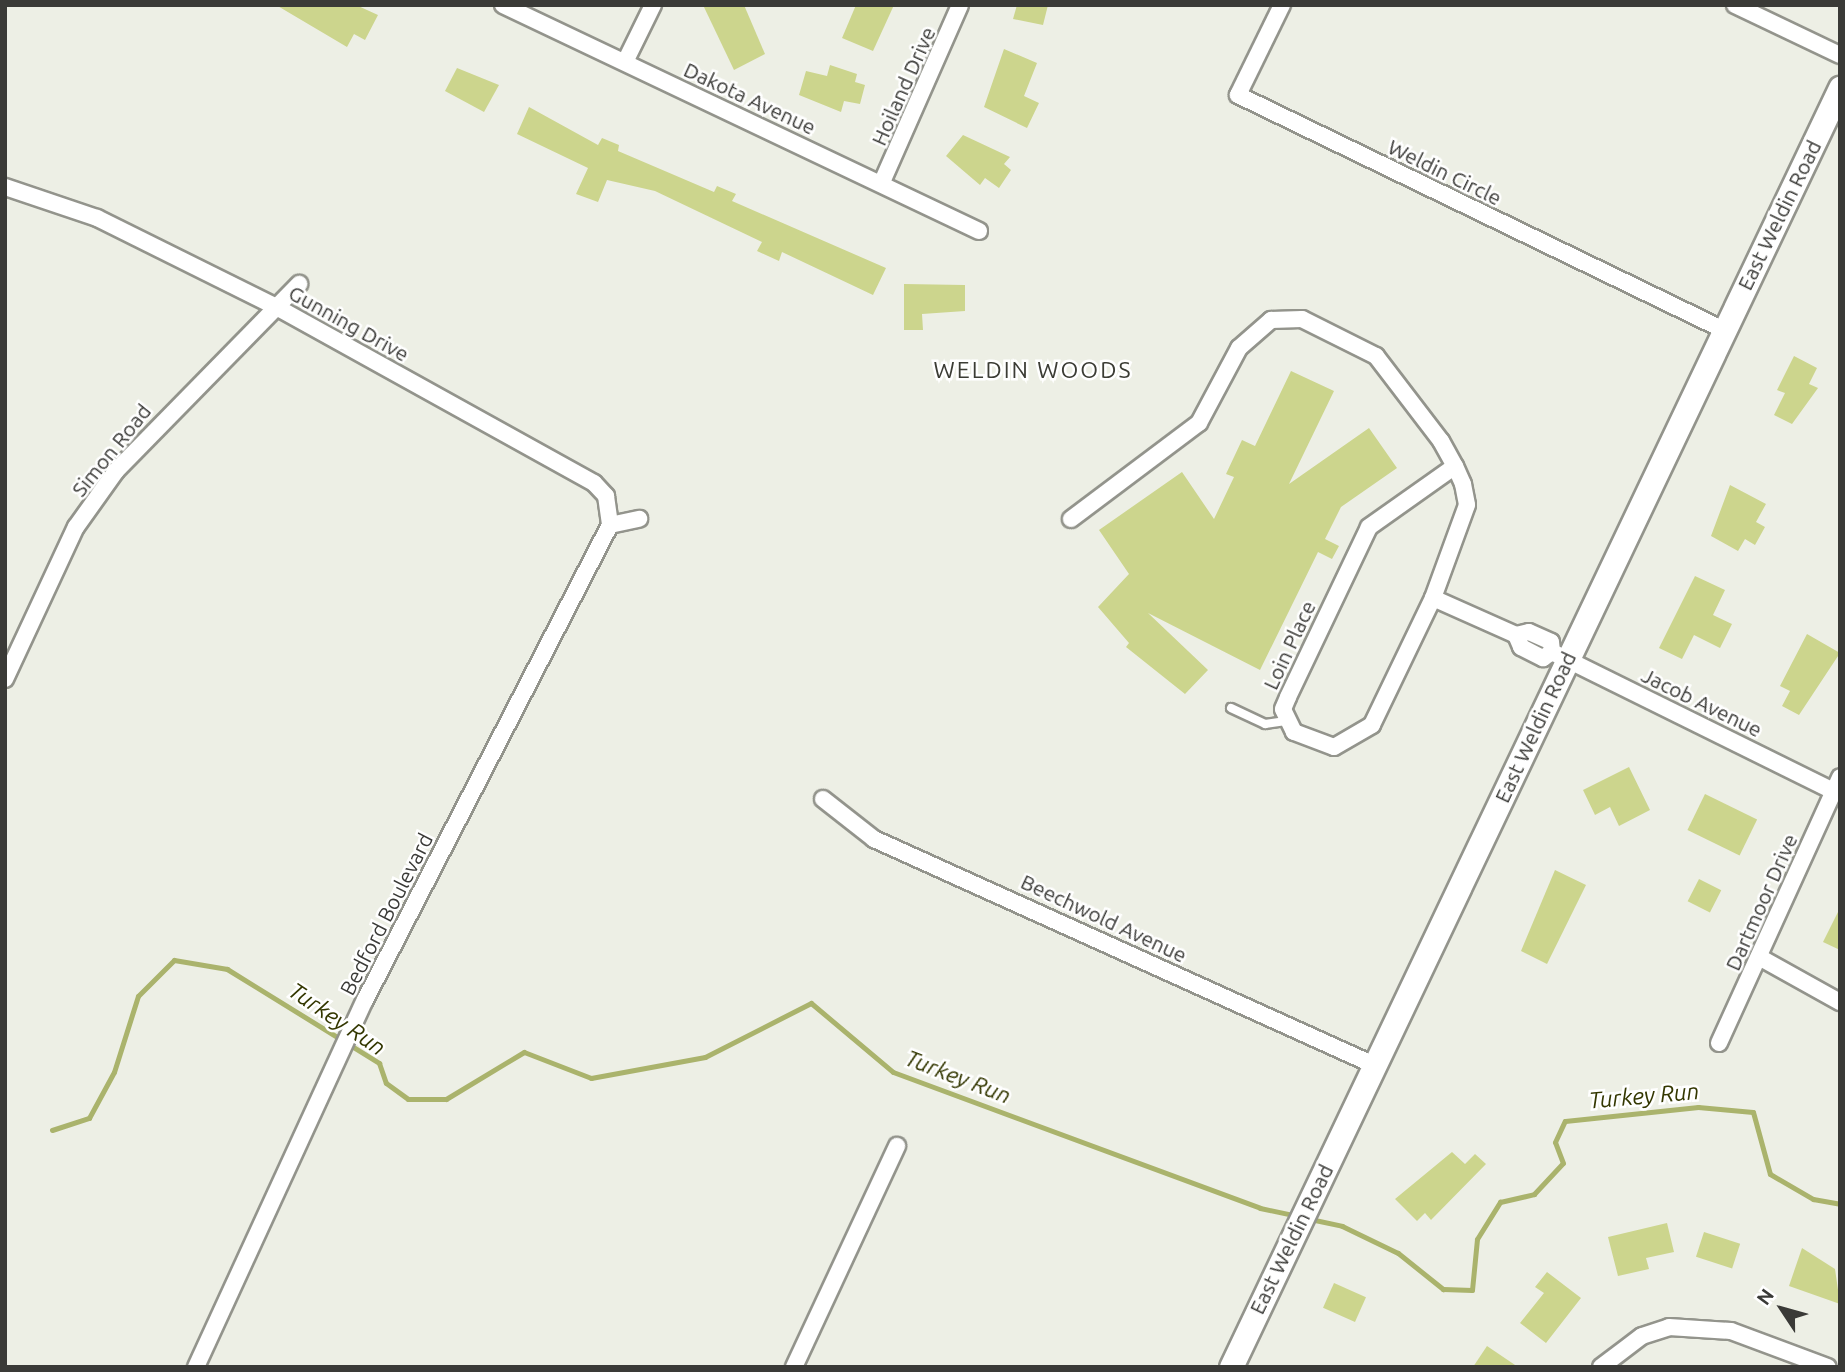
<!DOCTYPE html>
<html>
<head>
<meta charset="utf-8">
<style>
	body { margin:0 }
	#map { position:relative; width:1845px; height:1372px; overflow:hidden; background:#edefe5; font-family:Ubuntu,sans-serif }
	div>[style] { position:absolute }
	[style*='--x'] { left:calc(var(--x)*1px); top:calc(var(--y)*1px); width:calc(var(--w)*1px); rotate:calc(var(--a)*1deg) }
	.stream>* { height:5px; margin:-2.5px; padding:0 2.5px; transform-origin:2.5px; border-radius:2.5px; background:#aab36c }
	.building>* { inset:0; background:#ccd58d; transform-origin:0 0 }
	.roads { filter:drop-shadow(2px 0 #93948c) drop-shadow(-2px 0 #93948c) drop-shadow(0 2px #93948c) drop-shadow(0 -2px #93948c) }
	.lane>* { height:8px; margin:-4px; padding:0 4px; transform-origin:4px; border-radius:4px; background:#fff }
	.street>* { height:16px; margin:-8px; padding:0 8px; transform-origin:8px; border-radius:8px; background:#fff }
	.secondary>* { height:23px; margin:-11.5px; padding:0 11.5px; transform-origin:11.5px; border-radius:11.5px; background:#fff }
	span { translate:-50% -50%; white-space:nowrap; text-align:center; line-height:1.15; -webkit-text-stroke:5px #fff; paint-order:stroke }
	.street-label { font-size:21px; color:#3a3a37 }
	.neighbourhood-label { font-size:23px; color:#3b3c34; letter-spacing:2px }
	.water-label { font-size:23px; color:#333700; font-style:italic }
	.frame { position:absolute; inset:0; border:7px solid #3a3a37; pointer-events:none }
	.north { position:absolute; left:1747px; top:1274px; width:70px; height:70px; -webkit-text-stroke:5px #fff; paint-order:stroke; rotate:306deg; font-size:19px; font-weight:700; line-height:28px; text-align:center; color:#3a3a37 }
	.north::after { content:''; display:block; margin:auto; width:24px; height:32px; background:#3a3a37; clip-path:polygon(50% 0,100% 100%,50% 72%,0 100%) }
</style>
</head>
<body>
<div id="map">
	<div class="stream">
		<i style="--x:52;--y:1130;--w:39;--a:-18"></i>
		<i style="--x:89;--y:1118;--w:52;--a:-61.5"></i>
		<i style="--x:114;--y:1072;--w:80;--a:-72.5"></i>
		<i style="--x:138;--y:996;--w:51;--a:-45"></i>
		<i style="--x:174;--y:960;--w:54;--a:9.6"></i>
		<i style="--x:227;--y:969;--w:179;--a:31.7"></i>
		<i style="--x:379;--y:1063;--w:21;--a:71"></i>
		<i style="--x:386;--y:1083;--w:27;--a:36"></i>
		<i style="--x:408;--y:1099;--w:38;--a:0"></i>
		<i style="--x:446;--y:1099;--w:91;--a:-31.1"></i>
		<i style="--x:524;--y:1052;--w:72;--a:21.2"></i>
		<i style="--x:591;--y:1078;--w:116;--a:-10.4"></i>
		<i style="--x:705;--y:1057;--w:119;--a:-27"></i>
		<i style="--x:811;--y:1003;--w:107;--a:40.1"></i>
		<i style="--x:893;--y:1072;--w:391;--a:20.3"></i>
		<i style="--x:1260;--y:1208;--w:38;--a:12"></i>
		<i style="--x:1310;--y:1219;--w:33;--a:12"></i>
		<i style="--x:1342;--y:1226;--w:62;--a:25.7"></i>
		<i style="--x:1398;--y:1253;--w:58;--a:38.7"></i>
		<i style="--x:1443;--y:1289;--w:29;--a:2"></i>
		<i style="--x:1472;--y:1290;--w:51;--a:-84.4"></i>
		<i style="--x:1477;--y:1239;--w:44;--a:-58.1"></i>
		<i style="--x:1500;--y:1202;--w:35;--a:-13"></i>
		<i style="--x:1534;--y:1194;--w:42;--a:-46.9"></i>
		<i style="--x:1563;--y:1163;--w:22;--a:-111"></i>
		<i style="--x:1555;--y:1142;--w:23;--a:-65"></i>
		<i style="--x:1565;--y:1121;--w:134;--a:-6"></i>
		<i style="--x:1698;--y:1107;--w:55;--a:5.2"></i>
		<i style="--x:1753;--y:1112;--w:64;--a:74.7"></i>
		<i style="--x:1770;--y:1174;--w:50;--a:30.2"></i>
		<i style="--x:1813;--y:1199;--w:27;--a:10"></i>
	</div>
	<div class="building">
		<i style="clip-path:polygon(276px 5px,356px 5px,378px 15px,365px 40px,354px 34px,347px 47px)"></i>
		<i style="clip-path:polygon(703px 5px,744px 5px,765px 54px,734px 70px)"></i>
		<i style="clip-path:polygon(856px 5px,894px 5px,873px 51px,842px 38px)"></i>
		<i style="clip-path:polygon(1017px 5px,1048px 5px,1043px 25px,1013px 19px)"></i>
		<i style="clip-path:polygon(1004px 49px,1037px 63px,1024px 96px,1039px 103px,1027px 128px,984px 107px)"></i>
		<i style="clip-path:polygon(830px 65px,857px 74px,855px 82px,865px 85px,860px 104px,844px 101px,841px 112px,799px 95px,806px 71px,827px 76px)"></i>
		<i style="clip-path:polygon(457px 68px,499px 85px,484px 112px,445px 91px)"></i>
		<i style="clip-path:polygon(529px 107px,598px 145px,602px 138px,619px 145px,618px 151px,714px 192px,717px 186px,736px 194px,732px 201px,886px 268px,873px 295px,782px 252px,779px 261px,757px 251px,762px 242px,655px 191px,607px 180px,598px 202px,576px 194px,588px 168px,517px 134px)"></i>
		<i style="clip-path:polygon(963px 135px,1010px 157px,1004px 164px,1011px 170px,999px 188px,985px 178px,980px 185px,946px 156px)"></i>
		<i style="clip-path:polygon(904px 284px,965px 285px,965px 311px,922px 314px,923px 330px,904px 330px)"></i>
		<i style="clip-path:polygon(1794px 356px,1817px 368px,1809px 384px,1818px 388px,1792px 424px,1774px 415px,1785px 393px,1777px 390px)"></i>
		<i style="clip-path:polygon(1291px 371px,1334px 391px,1289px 484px,1369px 428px,1397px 468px,1341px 507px,1325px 539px,1339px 546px,1332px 559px,1318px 552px,1260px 670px,1148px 613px,1208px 670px,1185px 694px,1126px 647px,1129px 643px,1098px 607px,1129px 574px,1099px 530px,1182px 472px,1214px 519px,1234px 477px,1226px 474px,1242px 440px,1255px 446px)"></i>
		<i style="clip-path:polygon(1730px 485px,1766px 504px,1756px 522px,1765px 527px,1755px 545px,1745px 539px,1738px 551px,1711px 536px)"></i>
		<i style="clip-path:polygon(1695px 576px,1725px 590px,1713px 615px,1732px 624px,1720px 648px,1694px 635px,1682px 659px,1659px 648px)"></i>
		<i style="clip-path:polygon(1807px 634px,1840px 653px,1799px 715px,1782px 706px,1790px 691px,1780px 686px)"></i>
		<i style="clip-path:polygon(1629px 767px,1650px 810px,1619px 826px,1610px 807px,1595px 815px,1583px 790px)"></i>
		<i style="left:1705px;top:794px;width:58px;height:40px;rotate:26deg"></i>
		<i style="clip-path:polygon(1555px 870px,1586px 885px,1547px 964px,1521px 951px)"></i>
		<i style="left:1699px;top:879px;width:25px;height:25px;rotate:27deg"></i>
		<i style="clip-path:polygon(1840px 908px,1840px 950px,1823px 942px)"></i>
		<i style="clip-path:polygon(1452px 1152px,1465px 1164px,1475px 1154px,1486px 1164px,1431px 1220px,1425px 1213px,1417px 1221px,1395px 1199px)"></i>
		<i style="clip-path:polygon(1667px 1223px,1674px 1252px,1646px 1258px,1649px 1269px,1618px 1276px,1608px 1237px)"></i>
		<i style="left:1704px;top:1232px;width:38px;height:26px;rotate:18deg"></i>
		<i style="clip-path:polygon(1802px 1248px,1835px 1269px,1840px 1304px,1789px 1286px)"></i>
		<i style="clip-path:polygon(1547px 1272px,1581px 1298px,1546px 1343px,1520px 1323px,1544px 1293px,1535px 1287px)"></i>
		<i style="left:1334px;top:1283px;width:35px;height:27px;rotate:24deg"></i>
		<i style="clip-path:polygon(1487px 1346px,1518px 1367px,1473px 1367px)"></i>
	</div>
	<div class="roads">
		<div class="lane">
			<i style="--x:1231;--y:708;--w:38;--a:25"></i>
			<i style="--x:1265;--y:724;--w:21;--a:-8"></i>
		</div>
		<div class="street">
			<i style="--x:503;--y:5;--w:527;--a:25.4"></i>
			<i style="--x:1282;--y:5;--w:100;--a:116.1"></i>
			<i style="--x:1238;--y:95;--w:540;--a:25.81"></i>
			<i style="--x:1735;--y:5;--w:116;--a:25.5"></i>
			<i style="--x:625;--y:62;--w:64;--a:-63.8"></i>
			<i style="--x:882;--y:182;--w:193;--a:-66.2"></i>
			<i style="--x:5;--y:187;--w:97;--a:18.6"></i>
			<i style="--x:97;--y:218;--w:204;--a:26.4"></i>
			<i style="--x:280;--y:309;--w:359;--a:29"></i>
			<i style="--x:594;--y:483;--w:18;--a:47"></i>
			<i style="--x:606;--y:496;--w:29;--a:82"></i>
			<i style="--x:610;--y:525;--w:30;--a:-12"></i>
			<i style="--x:1071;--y:519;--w:160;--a:-36.9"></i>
			<i style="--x:1199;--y:423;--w:85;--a:-61.9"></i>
			<i style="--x:1239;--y:348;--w:43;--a:-41.2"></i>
			<i style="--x:1271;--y:320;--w:31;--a:-2"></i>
			<i style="--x:1302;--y:319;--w:83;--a:26.6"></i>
			<i style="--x:1376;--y:356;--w:107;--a:52.6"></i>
			<i style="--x:1441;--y:441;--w:29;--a:61"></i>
			<i style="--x:1455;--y:466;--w:20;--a:66"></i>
			<i style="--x:1463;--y:484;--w:21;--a:79"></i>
			<i style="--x:1467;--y:505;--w:99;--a:110.1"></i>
			<i style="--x:1433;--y:598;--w:141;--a:115.7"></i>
			<i style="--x:1372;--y:725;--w:44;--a:149.9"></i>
			<i style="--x:1334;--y:747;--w:43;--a:-159.4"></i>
			<i style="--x:1294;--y:732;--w:25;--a:-116"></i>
			<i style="--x:1283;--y:709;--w:13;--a:-67"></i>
			<i style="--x:1288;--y:697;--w:188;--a:-64.5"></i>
			<i style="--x:1369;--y:527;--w:105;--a:-35.3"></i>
			<i style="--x:1433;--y:598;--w:91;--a:24"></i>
			<i style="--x:1516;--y:635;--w:13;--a:-13"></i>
			<i style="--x:1529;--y:632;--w:24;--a:24"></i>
			<i style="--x:1551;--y:642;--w:10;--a:84"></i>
			<i style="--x:1516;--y:635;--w:13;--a:67"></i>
			<i style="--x:1521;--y:647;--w:25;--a:27"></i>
			<i style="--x:1543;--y:658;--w:11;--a:-34"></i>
			<i style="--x:1552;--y:652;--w:313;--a:26.3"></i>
			<i style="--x:5;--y:679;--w:168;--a:-65"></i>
			<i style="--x:76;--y:527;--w:69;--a:-54.5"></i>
			<i style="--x:116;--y:471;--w:262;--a:-45.6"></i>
			<i style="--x:823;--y:799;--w:65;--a:38.1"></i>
			<i style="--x:874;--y:839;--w:549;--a:24.32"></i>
			<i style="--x:1759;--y:957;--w:93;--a:29.1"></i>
			<i style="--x:1719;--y:1043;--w:292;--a:-65.5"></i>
			<i style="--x:196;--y:1367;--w:404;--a:-65.3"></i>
			<i style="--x:365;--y:1000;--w:534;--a:-62.72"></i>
			<i style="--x:794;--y:1367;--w:244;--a:-65"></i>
			<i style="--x:1601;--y:1367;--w:51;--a:-37.1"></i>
			<i style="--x:1642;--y:1336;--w:28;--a:-18"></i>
			<i style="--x:1669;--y:1327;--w:62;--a:3.7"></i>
			<i style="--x:1731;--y:1331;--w:103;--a:20.4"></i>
		</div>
		<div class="secondary">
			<i style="--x:1231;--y:1367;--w:1417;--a:-64.54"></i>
		</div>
	</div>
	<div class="street-label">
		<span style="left:903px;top:86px;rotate:-66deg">Hoiland Drive</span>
		<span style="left:750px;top:98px;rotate:25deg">Dakota Avenue</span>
		<span style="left:1445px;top:172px;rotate:26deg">Weldin Circle</span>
		<span style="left:1779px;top:215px;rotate:-64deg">East Weldin Road</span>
		<span style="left:349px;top:323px;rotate:29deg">Gunning Drive</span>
		<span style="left:111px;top:450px;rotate:-51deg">Simon Road</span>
		<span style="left:1289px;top:645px;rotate:-65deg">Loin Place</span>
		<span style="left:1702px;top:702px;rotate:26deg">Jacob Avenue</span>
		<span style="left:1535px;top:727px;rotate:-65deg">East Weldin Road</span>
		<span style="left:1761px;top:902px;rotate:-66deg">Dartmoor Drive</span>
		<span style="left:386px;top:914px;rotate:-63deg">Bedford Boulevard</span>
		<span style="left:1104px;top:918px;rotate:25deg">Beechwold Avenue</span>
		<span style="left:1291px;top:1239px;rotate:-64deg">East Weldin Road</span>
	</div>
	<div class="neighbourhood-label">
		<span style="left:1033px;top:370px">WELDIN WOODS</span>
	</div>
	<div class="water-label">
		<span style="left:337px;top:1019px;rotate:34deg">Turkey Run</span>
		<span style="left:958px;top:1077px;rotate:21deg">Turkey Run</span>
		<span style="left:1644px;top:1096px;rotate:-5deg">Turkey Run</span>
	</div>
	<div class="frame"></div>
	<div class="north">N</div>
</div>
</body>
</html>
